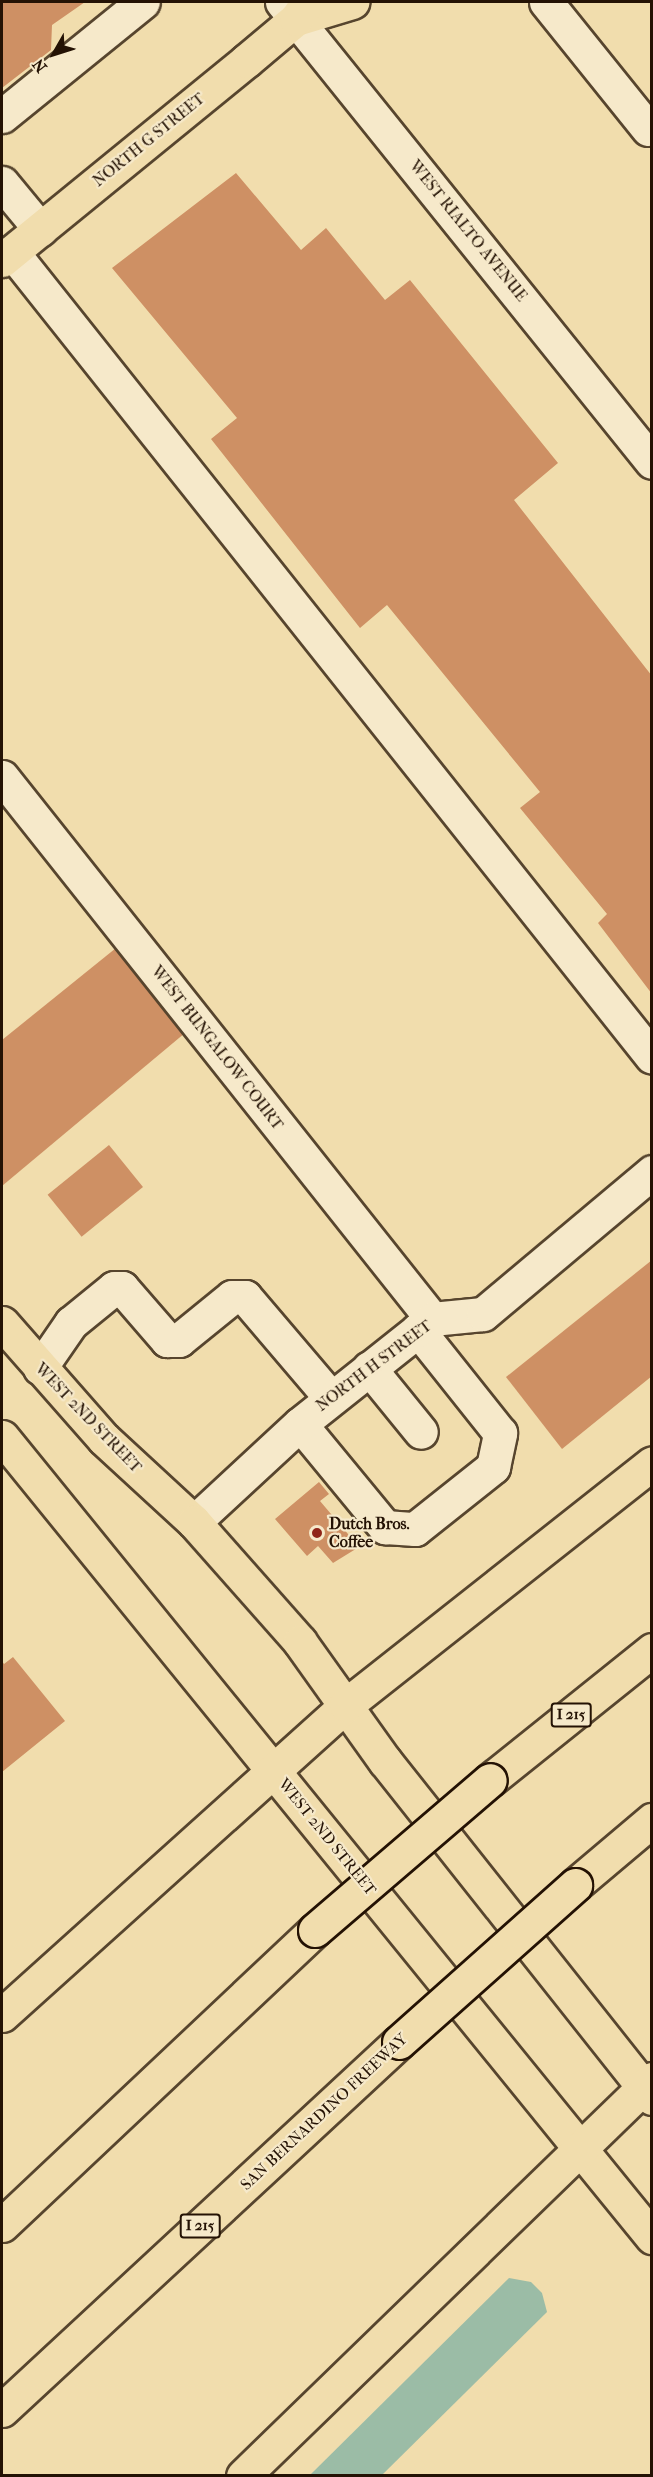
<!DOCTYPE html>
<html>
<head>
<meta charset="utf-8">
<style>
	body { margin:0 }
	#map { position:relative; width:653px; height:2477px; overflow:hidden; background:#f1ddad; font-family:"IM FELL French Canon",serif }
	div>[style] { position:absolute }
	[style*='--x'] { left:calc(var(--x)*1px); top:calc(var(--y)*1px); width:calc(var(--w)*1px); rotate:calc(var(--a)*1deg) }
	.water>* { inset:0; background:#9bbca6 }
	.building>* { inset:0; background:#ce9064; transform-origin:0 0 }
	.roads { filter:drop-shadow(2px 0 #57452e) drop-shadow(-2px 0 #57452e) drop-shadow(0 2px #57452e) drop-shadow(0 -2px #57452e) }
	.minor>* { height:33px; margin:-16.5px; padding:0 16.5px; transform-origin:16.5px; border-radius:16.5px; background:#f6e9ca }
	.major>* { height:33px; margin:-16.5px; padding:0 16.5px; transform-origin:16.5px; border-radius:16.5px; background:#f1ddad }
	.highway>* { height:33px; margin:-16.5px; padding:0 16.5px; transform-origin:16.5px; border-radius:16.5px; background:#f1ddad }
	.bridges { filter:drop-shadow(2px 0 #241204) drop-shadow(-2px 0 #241204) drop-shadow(0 2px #241204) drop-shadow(0 -2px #241204) }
	.highway-bridge>* { height:33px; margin:-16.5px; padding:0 16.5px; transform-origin:16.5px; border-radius:16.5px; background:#f1ddad }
	.dots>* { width:16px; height:16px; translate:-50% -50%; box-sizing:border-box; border:3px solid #f6e9ca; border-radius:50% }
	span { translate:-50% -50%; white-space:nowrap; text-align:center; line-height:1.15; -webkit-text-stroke:4.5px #f6e9ca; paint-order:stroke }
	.shield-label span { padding:2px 4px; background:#f6e9ca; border:2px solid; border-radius:4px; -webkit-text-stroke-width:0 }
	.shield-label { font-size:15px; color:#241204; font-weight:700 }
	.street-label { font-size:16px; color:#241204 }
	.poi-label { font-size:16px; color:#241204; font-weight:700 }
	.left { translate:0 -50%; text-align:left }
	.frame { position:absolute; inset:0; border:3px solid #241204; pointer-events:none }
	.north { position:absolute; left:24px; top:24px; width:60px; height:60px; -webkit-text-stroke:4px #f6e9ca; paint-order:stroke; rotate:231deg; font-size:16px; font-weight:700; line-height:24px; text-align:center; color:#241204 }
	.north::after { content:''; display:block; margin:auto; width:21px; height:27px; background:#241204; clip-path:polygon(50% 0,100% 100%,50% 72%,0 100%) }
</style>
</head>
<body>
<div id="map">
	<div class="water">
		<i style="clip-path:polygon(509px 2278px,531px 2282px,542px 2293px,547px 2312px,382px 2475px,310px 2475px)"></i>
	</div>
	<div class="building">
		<i style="clip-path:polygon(2px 2px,85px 2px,52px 25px,51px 50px,2px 88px)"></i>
		<i style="clip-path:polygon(236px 173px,301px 250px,326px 228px,385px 300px,410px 280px,558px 463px,514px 500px,652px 676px,652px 994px,598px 923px,607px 914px,520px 808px,540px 792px,387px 605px,360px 628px,211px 439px,237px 418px,112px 268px)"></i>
		<i style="clip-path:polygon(116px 948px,185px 1033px,2px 1186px,2px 1040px)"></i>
		<i style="left:109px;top:1145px;width:54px;height:79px;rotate:51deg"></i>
		<i style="clip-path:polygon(652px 1260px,652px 1376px,562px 1449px,506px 1377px)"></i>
		<i style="clip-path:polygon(319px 1482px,329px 1494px,320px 1501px,359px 1547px,333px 1563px,318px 1546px,307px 1556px,275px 1519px)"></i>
		<i style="clip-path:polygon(13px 1657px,65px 1721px,2px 1772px,2px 1661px,4px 1664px)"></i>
	</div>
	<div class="roads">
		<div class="minor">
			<i style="--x:282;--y:2;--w:590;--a:51.19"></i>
			<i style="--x:546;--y:2;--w:163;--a:51.2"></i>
			<i style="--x:2;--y:116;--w:181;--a:-39"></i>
			<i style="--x:2;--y:183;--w:60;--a:50.4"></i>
			<i style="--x:12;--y:252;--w:1028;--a:51.51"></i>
			<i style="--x:2;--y:777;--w:692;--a:51.57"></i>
			<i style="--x:40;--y:1368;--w:55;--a:-55.4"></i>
			<i style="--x:71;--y:1323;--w:55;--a:-39.1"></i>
			<i style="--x:114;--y:1288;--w:8;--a:0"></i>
			<i style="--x:122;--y:1288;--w:69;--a:49.1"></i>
			<i style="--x:167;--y:1340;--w:12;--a:0"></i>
			<i style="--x:179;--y:1340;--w:68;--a:-39.1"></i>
			<i style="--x:232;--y:1297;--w:13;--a:0"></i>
			<i style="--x:245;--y:1297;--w:133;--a:49.6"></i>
			<i style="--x:369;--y:1368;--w:82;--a:50.9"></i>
			<i style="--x:300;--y:1424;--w:134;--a:50.5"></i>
			<i style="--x:385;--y:1527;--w:30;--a:4"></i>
			<i style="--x:415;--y:1529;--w:100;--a:-38.5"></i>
			<i style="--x:493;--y:1467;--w:35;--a:-78"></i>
			<i style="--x:500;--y:1433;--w:132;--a:-128.5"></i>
			<i style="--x:194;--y:1522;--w:144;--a:-42.8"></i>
			<i style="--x:300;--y:1424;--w:151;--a:-38.5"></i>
			<i style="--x:418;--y:1330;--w:18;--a:-38"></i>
			<i style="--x:432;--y:1319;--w:51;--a:-5.6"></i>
			<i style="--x:483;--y:1314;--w:221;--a:-40"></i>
		</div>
		<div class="major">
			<i style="--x:296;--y:19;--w:59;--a:-16.9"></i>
			<i style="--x:2;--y:260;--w:315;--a:-39.2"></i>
			<i style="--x:246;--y:61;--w:65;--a:-40"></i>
			<i style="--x:296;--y:19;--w:21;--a:-55"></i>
			<i style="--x:2;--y:1323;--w:154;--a:48.7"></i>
			<i style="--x:104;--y:1439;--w:122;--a:42.7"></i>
			<i style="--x:194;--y:1522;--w:160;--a:48.5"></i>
			<i style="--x:300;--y:1642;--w:146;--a:54.5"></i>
			<i style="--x:385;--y:1761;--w:430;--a:51.6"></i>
			<i style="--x:2;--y:1437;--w:1031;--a:50.91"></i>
		</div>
		<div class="highway">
			<i style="--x:490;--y:1780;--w:208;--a:-38.7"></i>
			<i style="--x:575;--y:1885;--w:101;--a:-40.2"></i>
			<i style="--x:2;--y:2015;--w:463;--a:-42"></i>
			<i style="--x:346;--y:1705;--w:390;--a:-38.3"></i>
			<i style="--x:2;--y:2225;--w:430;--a:-43.3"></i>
			<i style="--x:2;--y:2410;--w:541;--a:-42.83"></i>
			<i style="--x:243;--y:2476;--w:570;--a:-44.15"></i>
		</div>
	</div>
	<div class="bridges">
		<div class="highway-bridge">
			<i style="--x:315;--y:1930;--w:230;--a:-40.6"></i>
			<i style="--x:399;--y:2042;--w:236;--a:-41.7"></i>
		</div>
	</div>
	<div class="dots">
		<i style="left:317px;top:1533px;background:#8f2418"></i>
	</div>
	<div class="shield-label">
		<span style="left:571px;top:1715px">I 215</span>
		<span style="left:200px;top:2226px">I 215</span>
	</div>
	<div class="street-label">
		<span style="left:149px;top:140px;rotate:-39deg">NORTH G STREET</span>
		<span style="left:468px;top:231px;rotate:51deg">WEST RIALTO AVENUE</span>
		<span style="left:217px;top:1048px;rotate:52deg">WEST BUNGALOW COURT</span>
		<span style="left:374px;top:1366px;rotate:-37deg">NORTH H STREET</span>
		<span style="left:88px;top:1418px;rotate:46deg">WEST 2ND STREET</span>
		<span style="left:327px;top:1837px;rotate:51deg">WEST 2ND STREET</span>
		<span style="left:324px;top:2112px;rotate:-43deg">SAN BERNARDINO FREEWAY</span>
	</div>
	<div class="poi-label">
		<span class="left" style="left:329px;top:1533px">Dutch Bros.<br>Coffee</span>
	</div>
	<div class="frame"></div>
	<div class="north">N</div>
</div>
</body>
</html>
